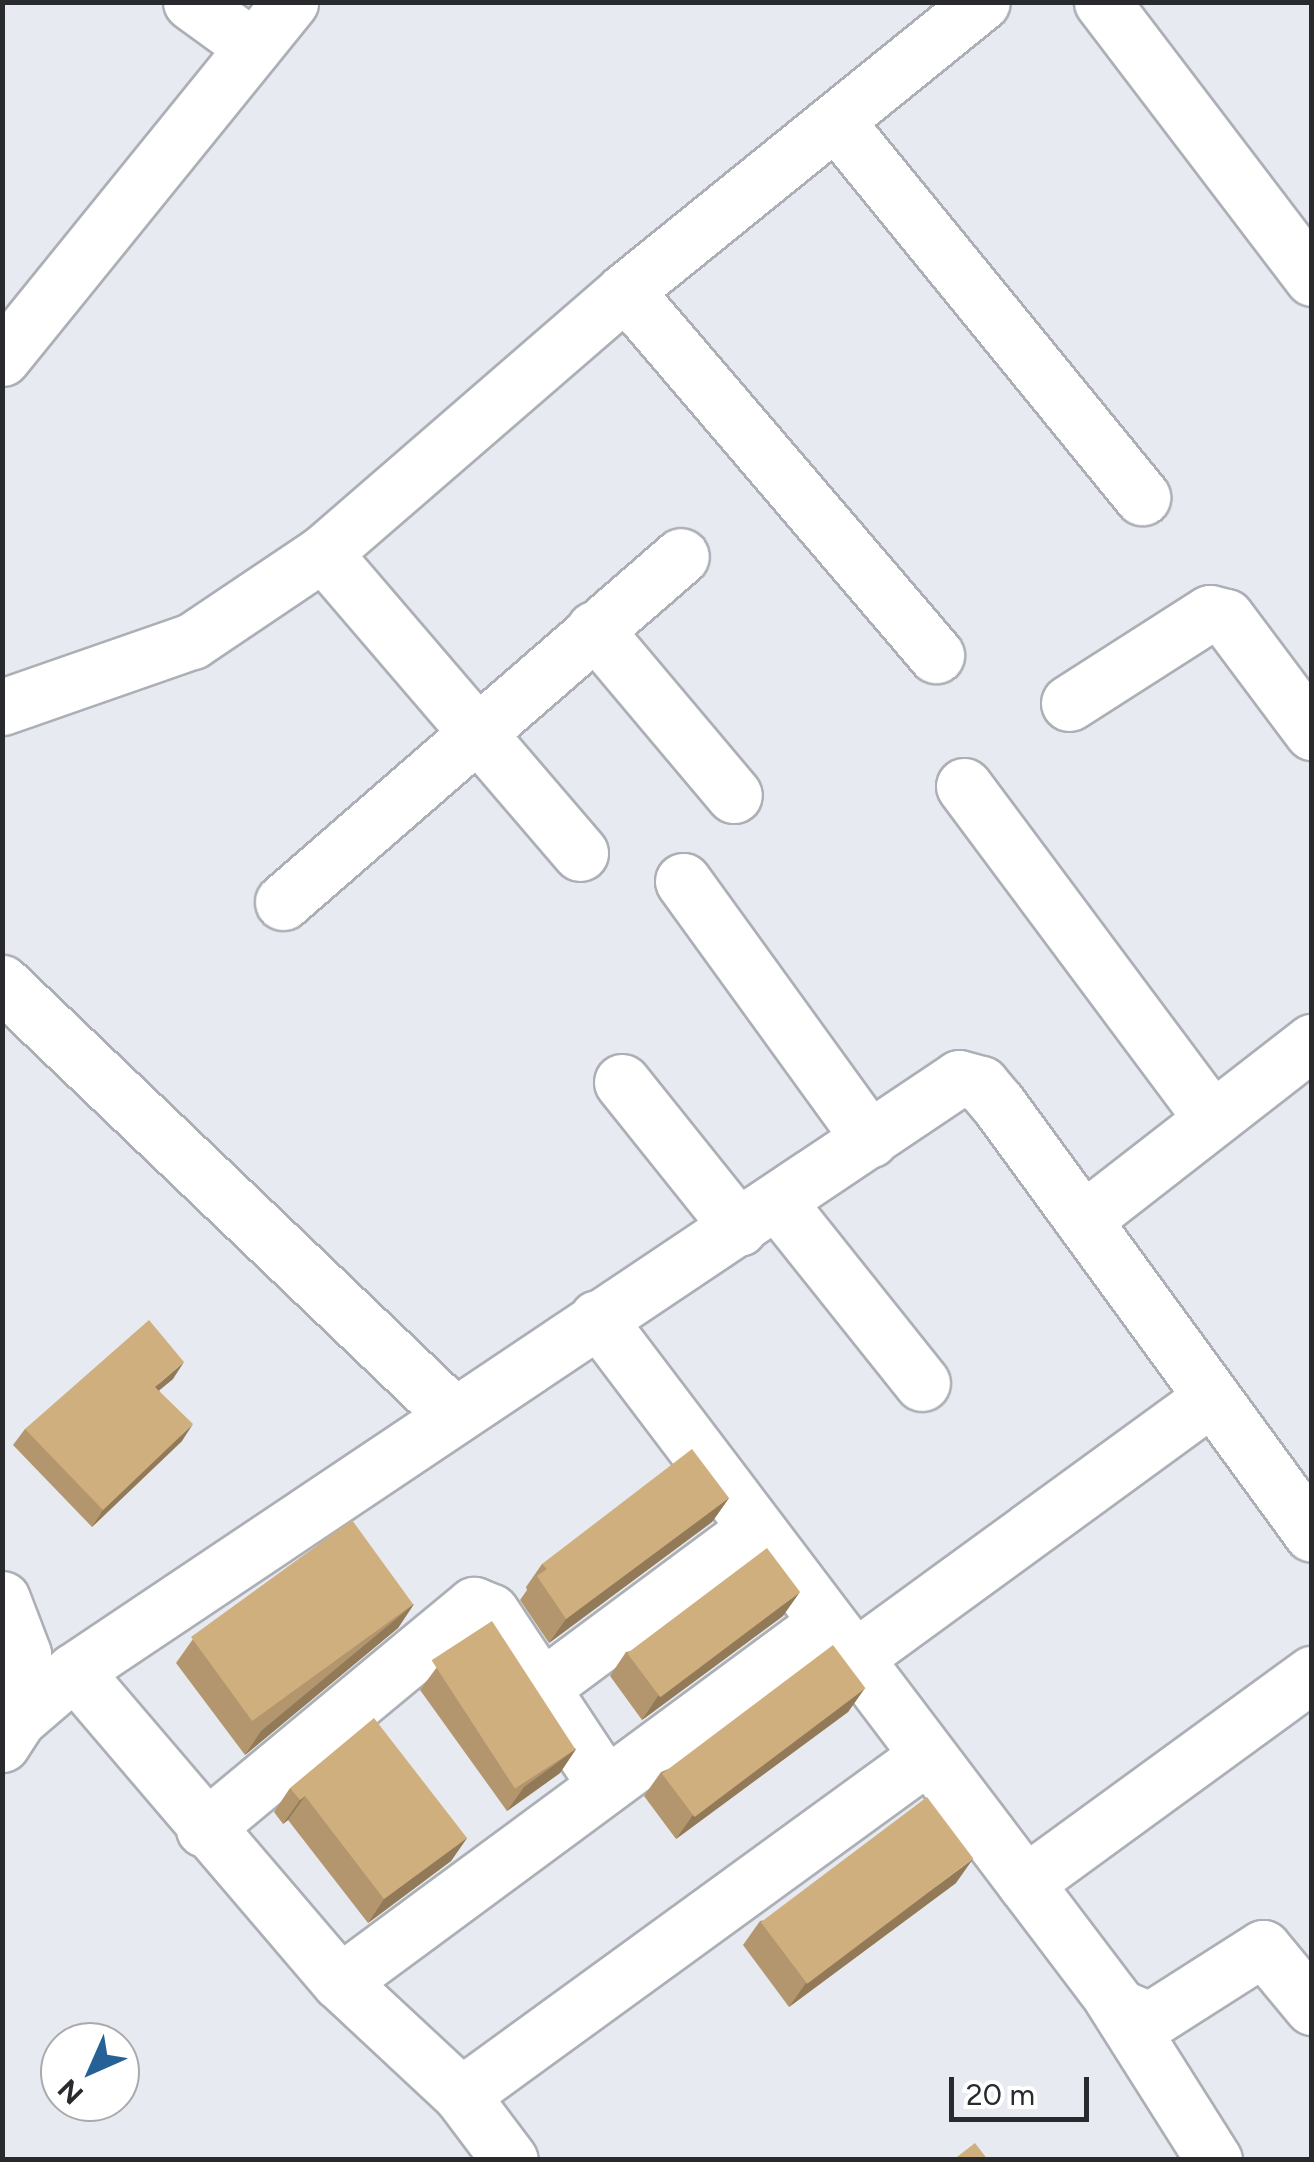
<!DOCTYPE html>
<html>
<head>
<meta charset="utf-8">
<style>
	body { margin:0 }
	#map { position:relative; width:1314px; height:2162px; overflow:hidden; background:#e7ebf1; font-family:Figtree,sans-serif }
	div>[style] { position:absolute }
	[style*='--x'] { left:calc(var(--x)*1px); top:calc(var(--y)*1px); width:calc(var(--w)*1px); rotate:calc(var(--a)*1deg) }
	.roads { filter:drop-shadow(2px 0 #acb0b6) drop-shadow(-2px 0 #acb0b6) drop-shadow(0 2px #acb0b6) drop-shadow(0 -2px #acb0b6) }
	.minor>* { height:55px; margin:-27.5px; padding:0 27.5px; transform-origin:27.5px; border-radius:27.5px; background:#fff }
	.major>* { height:55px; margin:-27.5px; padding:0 27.5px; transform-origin:27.5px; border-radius:27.5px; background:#fff }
	.wall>* { inset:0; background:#b3966d }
	.shaded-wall>* { inset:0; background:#927a59 }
	.building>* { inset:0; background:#d0af7f; transform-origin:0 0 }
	span { translate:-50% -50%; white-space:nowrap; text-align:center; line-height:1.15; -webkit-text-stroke:8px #fff; paint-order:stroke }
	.frame { position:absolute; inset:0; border:5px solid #292a2d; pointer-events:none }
	.north { position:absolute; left:40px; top:2022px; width:100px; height:100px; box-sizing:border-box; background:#fff; border:2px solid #a9aaab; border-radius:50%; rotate:225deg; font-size:28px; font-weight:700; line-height:40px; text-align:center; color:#292a2d }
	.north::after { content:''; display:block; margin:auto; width:35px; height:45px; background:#256097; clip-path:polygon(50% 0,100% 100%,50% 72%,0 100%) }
	.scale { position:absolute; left:949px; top:2077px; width:140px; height:45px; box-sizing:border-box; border:5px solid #292a2d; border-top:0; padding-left:12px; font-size:30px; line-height:35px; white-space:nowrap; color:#292a2d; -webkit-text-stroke:8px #fff; paint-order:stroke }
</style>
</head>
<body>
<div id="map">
	<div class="roads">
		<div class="minor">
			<i style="--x:191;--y:2;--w:77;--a:36"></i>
			<i style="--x:1102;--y:2;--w:347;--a:52.7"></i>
			<i style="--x:837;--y:123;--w:483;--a:50.8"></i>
			<i style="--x:625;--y:291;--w:479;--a:49.5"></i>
			<i style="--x:2;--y:358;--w:458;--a:-51"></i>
			<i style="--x:323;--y:553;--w:395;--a:49.4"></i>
			<i style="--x:594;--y:629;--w:217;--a:49.9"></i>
			<i style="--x:1069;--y:703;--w:167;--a:-32.6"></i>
			<i style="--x:1210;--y:613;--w:16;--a:14"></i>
			<i style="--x:1226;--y:617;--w:144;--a:53.2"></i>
			<i style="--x:2;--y:707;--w:201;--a:-19.2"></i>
			<i style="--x:192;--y:641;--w:158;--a:-33.9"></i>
			<i style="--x:323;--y:553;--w:400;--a:-40.9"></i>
			<i style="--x:625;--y:291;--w:459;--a:-39"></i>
			<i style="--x:964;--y:786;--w:415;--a:53.3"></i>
			<i style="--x:683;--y:881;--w:319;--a:54.1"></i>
			<i style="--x:283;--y:902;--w:527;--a:-41"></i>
			<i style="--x:2;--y:983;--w:624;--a:43.7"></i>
			<i style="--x:622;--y:1082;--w:187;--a:51.3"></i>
			<i style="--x:779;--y:1204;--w:229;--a:51.4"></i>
			<i style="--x:1083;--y:1220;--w:290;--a:-37.9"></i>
			<i style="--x:597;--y:1318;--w:864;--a:52.85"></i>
			<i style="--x:1119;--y:2007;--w:34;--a:23"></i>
			<i style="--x:1150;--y:2020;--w:134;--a:-32.5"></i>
			<i style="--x:1263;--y:1948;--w:77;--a:50.3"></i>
			<i style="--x:853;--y:1659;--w:444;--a:-36.1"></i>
			<i style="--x:74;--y:1671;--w:409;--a:49.5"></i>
			<i style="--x:340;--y:1982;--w:166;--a:43"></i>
			<i style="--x:461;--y:2095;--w:81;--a:53"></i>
			<i style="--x:541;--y:1688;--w:265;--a:-36.6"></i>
			<i style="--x:18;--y:1719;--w:74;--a:-40.6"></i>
			<i style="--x:74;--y:1671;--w:1065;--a:-33.82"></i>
			<i style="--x:959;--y:1078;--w:23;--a:15"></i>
			<i style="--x:981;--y:1084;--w:26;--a:50"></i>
			<i style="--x:998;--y:1104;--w:532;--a:53.86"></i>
			<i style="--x:204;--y:1829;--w:351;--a:-39.7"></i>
			<i style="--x:474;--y:1605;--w:18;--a:22"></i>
			<i style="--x:491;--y:1612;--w:205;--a:56.5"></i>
			<i style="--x:1025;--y:1883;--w:355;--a:-36.1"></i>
			<i style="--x:340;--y:1982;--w:604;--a:-36.45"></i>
			<i style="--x:1111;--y:1997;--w:193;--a:57.7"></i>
			<i style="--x:461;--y:2095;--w:576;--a:-36.03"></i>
		</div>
		<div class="major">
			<i style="--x:2;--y:1599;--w:59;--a:69.1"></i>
			<i style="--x:23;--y:1654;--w:65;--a:94.4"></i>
			<i style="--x:18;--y:1719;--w:30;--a:123"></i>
		</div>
	</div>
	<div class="wall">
		<i style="clip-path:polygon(173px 1379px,159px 1390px,182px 1441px,92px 1527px,13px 1445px,25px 1429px)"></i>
		<i style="clip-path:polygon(729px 1498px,712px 1522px,549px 1643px,520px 1600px,527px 1590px,526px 1587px,542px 1564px)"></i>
		<i style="clip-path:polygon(414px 1604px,398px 1628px,245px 1755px,176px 1663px,193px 1639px)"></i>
		<i style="clip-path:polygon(783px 1616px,642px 1720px,610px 1676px,626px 1652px)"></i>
		<i style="clip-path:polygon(437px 1667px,576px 1749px,560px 1773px,507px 1811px,420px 1690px)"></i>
		<i style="clip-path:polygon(865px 1688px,848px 1712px,676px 1839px,644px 1796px,661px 1772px)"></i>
		<i style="clip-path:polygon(290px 1788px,467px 1838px,451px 1861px,368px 1923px,288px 1820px,283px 1824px,274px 1812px)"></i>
		<i style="clip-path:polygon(956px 1883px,789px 2007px,743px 1945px,760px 1921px)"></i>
	</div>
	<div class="shaded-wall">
		<i style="clip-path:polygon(184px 1362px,173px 1379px,144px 1403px,155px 1387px)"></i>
		<i style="clip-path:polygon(193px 1424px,182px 1441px,92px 1527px,103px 1510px)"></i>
		<i style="clip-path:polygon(729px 1498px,712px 1522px,549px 1643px,566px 1619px)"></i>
		<i style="clip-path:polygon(800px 1592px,783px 1616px,642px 1720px,658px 1696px)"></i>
		<i style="clip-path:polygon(414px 1604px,398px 1628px,245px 1755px,261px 1731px)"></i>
		<i style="clip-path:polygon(865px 1688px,848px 1712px,676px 1839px,693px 1815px)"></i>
		<i style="clip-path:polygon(576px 1749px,560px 1773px,507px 1811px,524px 1787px)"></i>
		<i style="clip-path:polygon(305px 1796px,288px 1820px,283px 1824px,300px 1800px)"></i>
		<i style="clip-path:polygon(467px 1838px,451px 1861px,368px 1923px,384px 1899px)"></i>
		<i style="clip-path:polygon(973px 1859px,956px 1883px,789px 2007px,806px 1983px)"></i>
	</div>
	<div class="building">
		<i style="clip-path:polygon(149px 1320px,184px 1362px,155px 1387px,193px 1424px,103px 1510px,25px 1429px)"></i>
		<i style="clip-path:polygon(692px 1449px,729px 1498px,566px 1619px,537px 1576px,547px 1569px,542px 1564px)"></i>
		<i style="left:352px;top:1520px;width:104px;height:199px;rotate:54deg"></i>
		<i style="left:767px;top:1548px;width:55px;height:175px;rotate:53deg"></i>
		<i style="left:492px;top:1621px;width:153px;height:72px;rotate:57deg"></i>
		<i style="left:833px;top:1645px;width:54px;height:214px;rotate:53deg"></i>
		<i style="clip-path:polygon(374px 1718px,467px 1838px,384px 1899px,305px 1796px,300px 1800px,290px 1788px)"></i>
		<i style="left:927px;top:1797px;width:77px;height:208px;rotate:53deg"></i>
		<i style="clip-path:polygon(975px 2143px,988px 2160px,953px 2160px)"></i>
	</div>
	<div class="frame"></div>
	<div class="north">N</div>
	<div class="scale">20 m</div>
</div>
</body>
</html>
